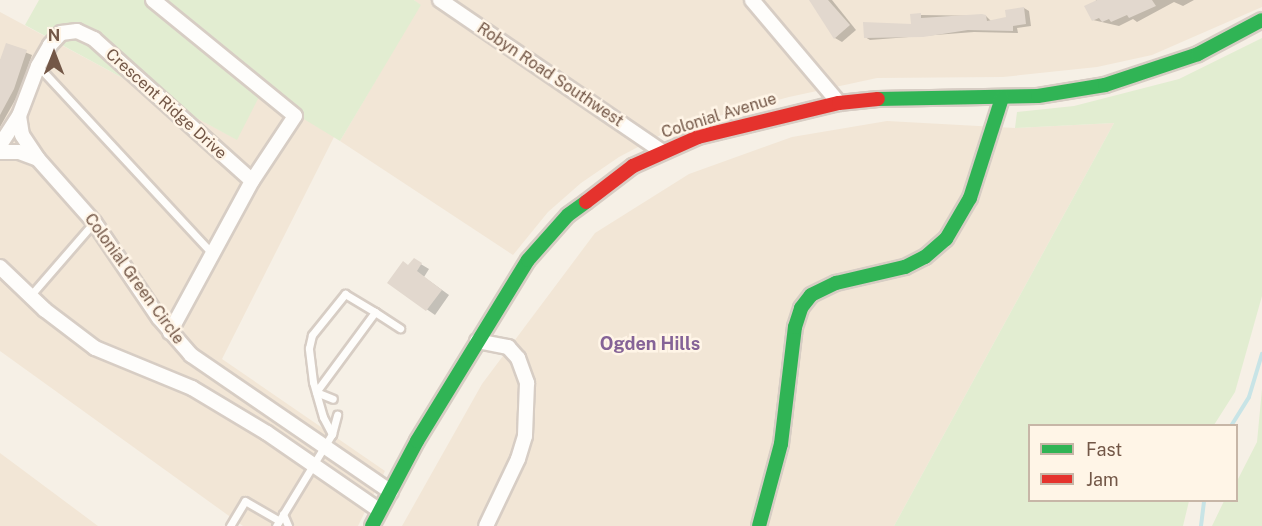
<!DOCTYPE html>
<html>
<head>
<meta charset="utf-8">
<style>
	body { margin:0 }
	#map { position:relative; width:1262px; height:526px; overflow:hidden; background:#f6f0e6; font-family:"Public Sans",sans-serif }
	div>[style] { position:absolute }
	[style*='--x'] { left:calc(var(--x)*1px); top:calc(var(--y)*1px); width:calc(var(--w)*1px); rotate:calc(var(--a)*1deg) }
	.residential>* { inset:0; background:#f2e6d6 }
	.green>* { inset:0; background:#e2edd1 }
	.shadow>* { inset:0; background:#0003 }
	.stream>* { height:4px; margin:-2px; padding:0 2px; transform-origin:2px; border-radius:2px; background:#c8e4e6 }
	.building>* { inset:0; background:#e2d8ce }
	.roads { filter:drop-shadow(2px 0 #d7cdc4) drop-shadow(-2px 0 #d7cdc4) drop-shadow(0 2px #d7cdc4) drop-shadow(0 -2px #d7cdc4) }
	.lane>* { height:7px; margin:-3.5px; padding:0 3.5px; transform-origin:3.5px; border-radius:3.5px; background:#fefdfb }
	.street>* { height:14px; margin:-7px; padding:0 7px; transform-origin:7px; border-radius:7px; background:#fefdfb }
	.fast>* { height:14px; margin:-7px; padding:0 7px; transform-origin:7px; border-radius:7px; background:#30b455 }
	.jam>* { height:14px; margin:-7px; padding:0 7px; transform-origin:7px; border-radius:7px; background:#e5322d }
	span { translate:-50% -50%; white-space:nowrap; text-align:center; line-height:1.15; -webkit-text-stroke:5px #fff5e7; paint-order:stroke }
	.street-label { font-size:16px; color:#735747 }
	.neighbourhood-label { font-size:18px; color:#856397; font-weight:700 }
	.legend { position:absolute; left:1028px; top:424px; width:210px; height:78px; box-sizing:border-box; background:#fff5e7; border:2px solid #c7b6a7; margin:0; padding:8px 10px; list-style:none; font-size:18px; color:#735747 }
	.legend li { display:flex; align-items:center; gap:12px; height:30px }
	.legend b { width:30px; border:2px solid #c7b6a7 }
	.north { position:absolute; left:24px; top:24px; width:60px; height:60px; -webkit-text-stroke:4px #fff5e7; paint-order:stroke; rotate:0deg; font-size:16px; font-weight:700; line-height:24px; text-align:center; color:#735747 }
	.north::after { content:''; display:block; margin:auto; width:21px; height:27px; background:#735747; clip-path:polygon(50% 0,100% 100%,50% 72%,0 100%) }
</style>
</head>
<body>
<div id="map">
	<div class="residential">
		<i style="clip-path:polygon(414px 0,1262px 0,1262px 7px,1152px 55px,1097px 67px,1003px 77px,877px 78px,789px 97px,674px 128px,619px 157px,581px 183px,548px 212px,513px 255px,340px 141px,420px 5px)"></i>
		<i style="clip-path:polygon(0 12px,236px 139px,260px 93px,335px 135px,222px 359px,385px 471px,358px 526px,243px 526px,0 351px)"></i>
		<i style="clip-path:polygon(887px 121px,1015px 128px,1114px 123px,894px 526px,402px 526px,482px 384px,595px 233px,689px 174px,792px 137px)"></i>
		<i style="clip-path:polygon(0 453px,98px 526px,0 526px)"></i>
	</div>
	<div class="green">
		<i style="clip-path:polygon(39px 0,414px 0,421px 5px,340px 141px,261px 93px,237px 140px,25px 25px)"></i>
		<i style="clip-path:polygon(1262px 38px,1262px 296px,1235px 392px,1214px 425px,1030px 426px,1030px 500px,1189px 501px,1183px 526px,894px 526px,1114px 123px,1015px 128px,1017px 112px,1074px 106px,1179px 79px)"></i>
		<i style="clip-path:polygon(1262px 389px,1262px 526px,1212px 526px,1224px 501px,1236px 500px,1237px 481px,1257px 442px)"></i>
	</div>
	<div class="shadow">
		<i style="clip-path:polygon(811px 0,832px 0,856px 30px,842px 42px,835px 38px)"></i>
		<i style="clip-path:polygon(1096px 0,1194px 0,1183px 6px,1174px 2px,1137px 22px,1133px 19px,1119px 26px,1093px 20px)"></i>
		<i style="clip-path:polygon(1024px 8px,1029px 11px,1031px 26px,1017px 28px,1018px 33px,974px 32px,870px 40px,865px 37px,912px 25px,921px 15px,986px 16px,991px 21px,1008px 18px)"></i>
		<i style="clip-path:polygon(7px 45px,32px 55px,19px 93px,0 127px,0 61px)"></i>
		<i style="clip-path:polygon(414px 260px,429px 269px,424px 277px,449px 295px,435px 315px,389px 283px)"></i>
	</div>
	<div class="stream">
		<i style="--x:1231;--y:426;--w:34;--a:-58"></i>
		<i style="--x:1249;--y:397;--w:45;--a:-73.2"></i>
		<i style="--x:1201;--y:526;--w:26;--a:-83"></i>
	</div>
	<div class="building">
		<i style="clip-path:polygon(809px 0,828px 0,850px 25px,834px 39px)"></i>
		<i style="clip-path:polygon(1097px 0,1152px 0,1156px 6px,1129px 18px,1127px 15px,1111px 22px,1109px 19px,1102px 22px,1099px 18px,1092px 21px,1084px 6px)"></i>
		<i style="clip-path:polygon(1024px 7px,1026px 24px,1013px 26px,1013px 31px,968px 30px,923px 37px,864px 38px,863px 22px,911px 24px,910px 14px,921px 13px,921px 18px,982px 14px,986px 15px,987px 21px,1006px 17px,1005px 10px)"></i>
		<i style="clip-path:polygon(6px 43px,27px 50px,14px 89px,0 115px,0 60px)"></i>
		<i style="clip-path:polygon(414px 258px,422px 263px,417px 271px,442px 290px,426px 311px,387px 283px,403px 261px,408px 265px)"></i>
	</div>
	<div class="roads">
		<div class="lane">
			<i style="--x:38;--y:66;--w:257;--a:47.1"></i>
			<i style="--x:30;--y:296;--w:98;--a:-49.1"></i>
			<i style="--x:375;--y:312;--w:30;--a:33"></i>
			<i style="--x:332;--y:434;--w:20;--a:-75"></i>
			<i style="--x:283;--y:514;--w:13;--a:67"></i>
			<i style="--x:230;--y:526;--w:29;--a:-59"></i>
			<i style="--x:245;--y:501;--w:39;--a:30"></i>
			<i style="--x:276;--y:526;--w:108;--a:-58.7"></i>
			<i style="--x:332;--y:434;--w:19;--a:-118"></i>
			<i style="--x:323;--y:417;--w:36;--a:-106"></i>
			<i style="--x:313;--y:382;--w:34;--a:-97"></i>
			<i style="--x:309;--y:348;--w:13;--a:-77"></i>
			<i style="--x:312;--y:335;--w:53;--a:-51.2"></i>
			<i style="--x:345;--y:294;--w:35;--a:31"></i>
			<i style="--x:375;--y:312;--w:99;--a:126.4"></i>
			<i style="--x:316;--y:392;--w:18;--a:22"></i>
		</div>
		<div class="street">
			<i style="--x:153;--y:0;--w:183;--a:39.2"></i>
			<i style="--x:295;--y:116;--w:78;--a:123.5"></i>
			<i style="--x:252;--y:181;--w:172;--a:118.5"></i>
			<i style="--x:440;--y:0;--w:268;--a:34.3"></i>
			<i style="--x:752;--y:0;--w:135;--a:49.8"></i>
			<i style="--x:19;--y:116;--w:19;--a:81"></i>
			<i style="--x:22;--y:135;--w:29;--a:56"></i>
			<i style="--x:0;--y:145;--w:35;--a:-57"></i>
			<i style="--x:19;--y:116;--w:53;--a:-69.2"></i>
			<i style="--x:38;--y:66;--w:24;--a:-60"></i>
			<i style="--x:50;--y:45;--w:16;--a:-47"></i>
			<i style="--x:61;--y:33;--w:16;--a:-7"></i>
			<i style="--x:77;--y:31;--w:19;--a:25"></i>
			<i style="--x:94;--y:39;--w:212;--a:41.9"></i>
			<i style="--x:0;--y:152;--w:19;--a:0"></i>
			<i style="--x:19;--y:152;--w:20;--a:20"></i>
			<i style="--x:38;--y:159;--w:84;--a:48.4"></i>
			<i style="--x:94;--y:222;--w:116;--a:55.9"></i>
			<i style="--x:159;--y:318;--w:49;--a:49.1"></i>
			<i style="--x:191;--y:355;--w:242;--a:34.4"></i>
			<i style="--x:0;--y:267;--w:62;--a:43.7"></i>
			<i style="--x:45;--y:310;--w:63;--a:37.2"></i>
			<i style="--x:95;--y:348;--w:105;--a:22.4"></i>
			<i style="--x:192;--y:388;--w:87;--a:31"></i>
			<i style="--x:267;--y:433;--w:137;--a:34.6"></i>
			<i style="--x:477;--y:341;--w:32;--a:11"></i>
			<i style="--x:508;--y:347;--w:15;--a:48"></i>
			<i style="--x:518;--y:358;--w:27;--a:70"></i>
			<i style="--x:527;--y:383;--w:53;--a:92.2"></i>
			<i style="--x:525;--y:436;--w:24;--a:107"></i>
			<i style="--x:518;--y:459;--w:74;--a:115.5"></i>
		</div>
		<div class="fast">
			<i style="--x:878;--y:99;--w:160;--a:-1.1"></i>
			<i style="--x:1038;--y:96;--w:68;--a:-9.3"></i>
			<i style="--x:1105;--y:85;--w:98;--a:-18.4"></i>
			<i style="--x:1198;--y:54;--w:72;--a:-28"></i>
			<i style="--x:372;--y:526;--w:96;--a:-62.1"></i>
			<i style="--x:417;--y:441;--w:212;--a:-58.5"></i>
			<i style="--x:528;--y:260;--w:60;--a:-48.4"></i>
			<i style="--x:568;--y:215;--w:22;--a:-36"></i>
			<i style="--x:759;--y:526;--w:85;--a:-75"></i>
			<i style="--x:781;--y:444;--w:118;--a:-83.2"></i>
			<i style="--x:795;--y:327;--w:20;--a:-72"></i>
			<i style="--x:801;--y:308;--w:16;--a:-52"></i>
			<i style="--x:811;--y:295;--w:28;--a:-26"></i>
			<i style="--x:836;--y:283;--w:71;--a:-13.1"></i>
			<i style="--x:905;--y:267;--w:22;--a:-27"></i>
			<i style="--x:925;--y:257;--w:28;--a:-41"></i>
			<i style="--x:946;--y:239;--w:48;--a:-59.7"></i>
			<i style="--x:970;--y:198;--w:105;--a:-72.3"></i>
		</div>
		<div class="jam">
			<i style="--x:586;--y:202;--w:59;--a:-37.5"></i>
			<i style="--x:633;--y:166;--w:71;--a:-24"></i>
			<i style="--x:698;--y:137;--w:145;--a:-13.6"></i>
			<i style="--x:839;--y:103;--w:39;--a:-6"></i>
		</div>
	</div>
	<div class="street-label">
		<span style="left:550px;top:75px;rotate:34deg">Robyn Road Southwest</span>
		<span style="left:166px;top:104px;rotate:42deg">Crescent Ridge Drive</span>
		<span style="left:719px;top:116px;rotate:-17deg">Colonial Avenue</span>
		<span style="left:134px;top:279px;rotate:54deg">Colonial Green Circle</span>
	</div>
	<div class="neighbourhood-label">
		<span style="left:650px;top:344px">Ogden Hills</span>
	</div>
	<ul class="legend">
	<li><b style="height:8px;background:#30b455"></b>Fast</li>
	<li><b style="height:8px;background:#e5322d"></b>Jam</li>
	</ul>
	<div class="north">N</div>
</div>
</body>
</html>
